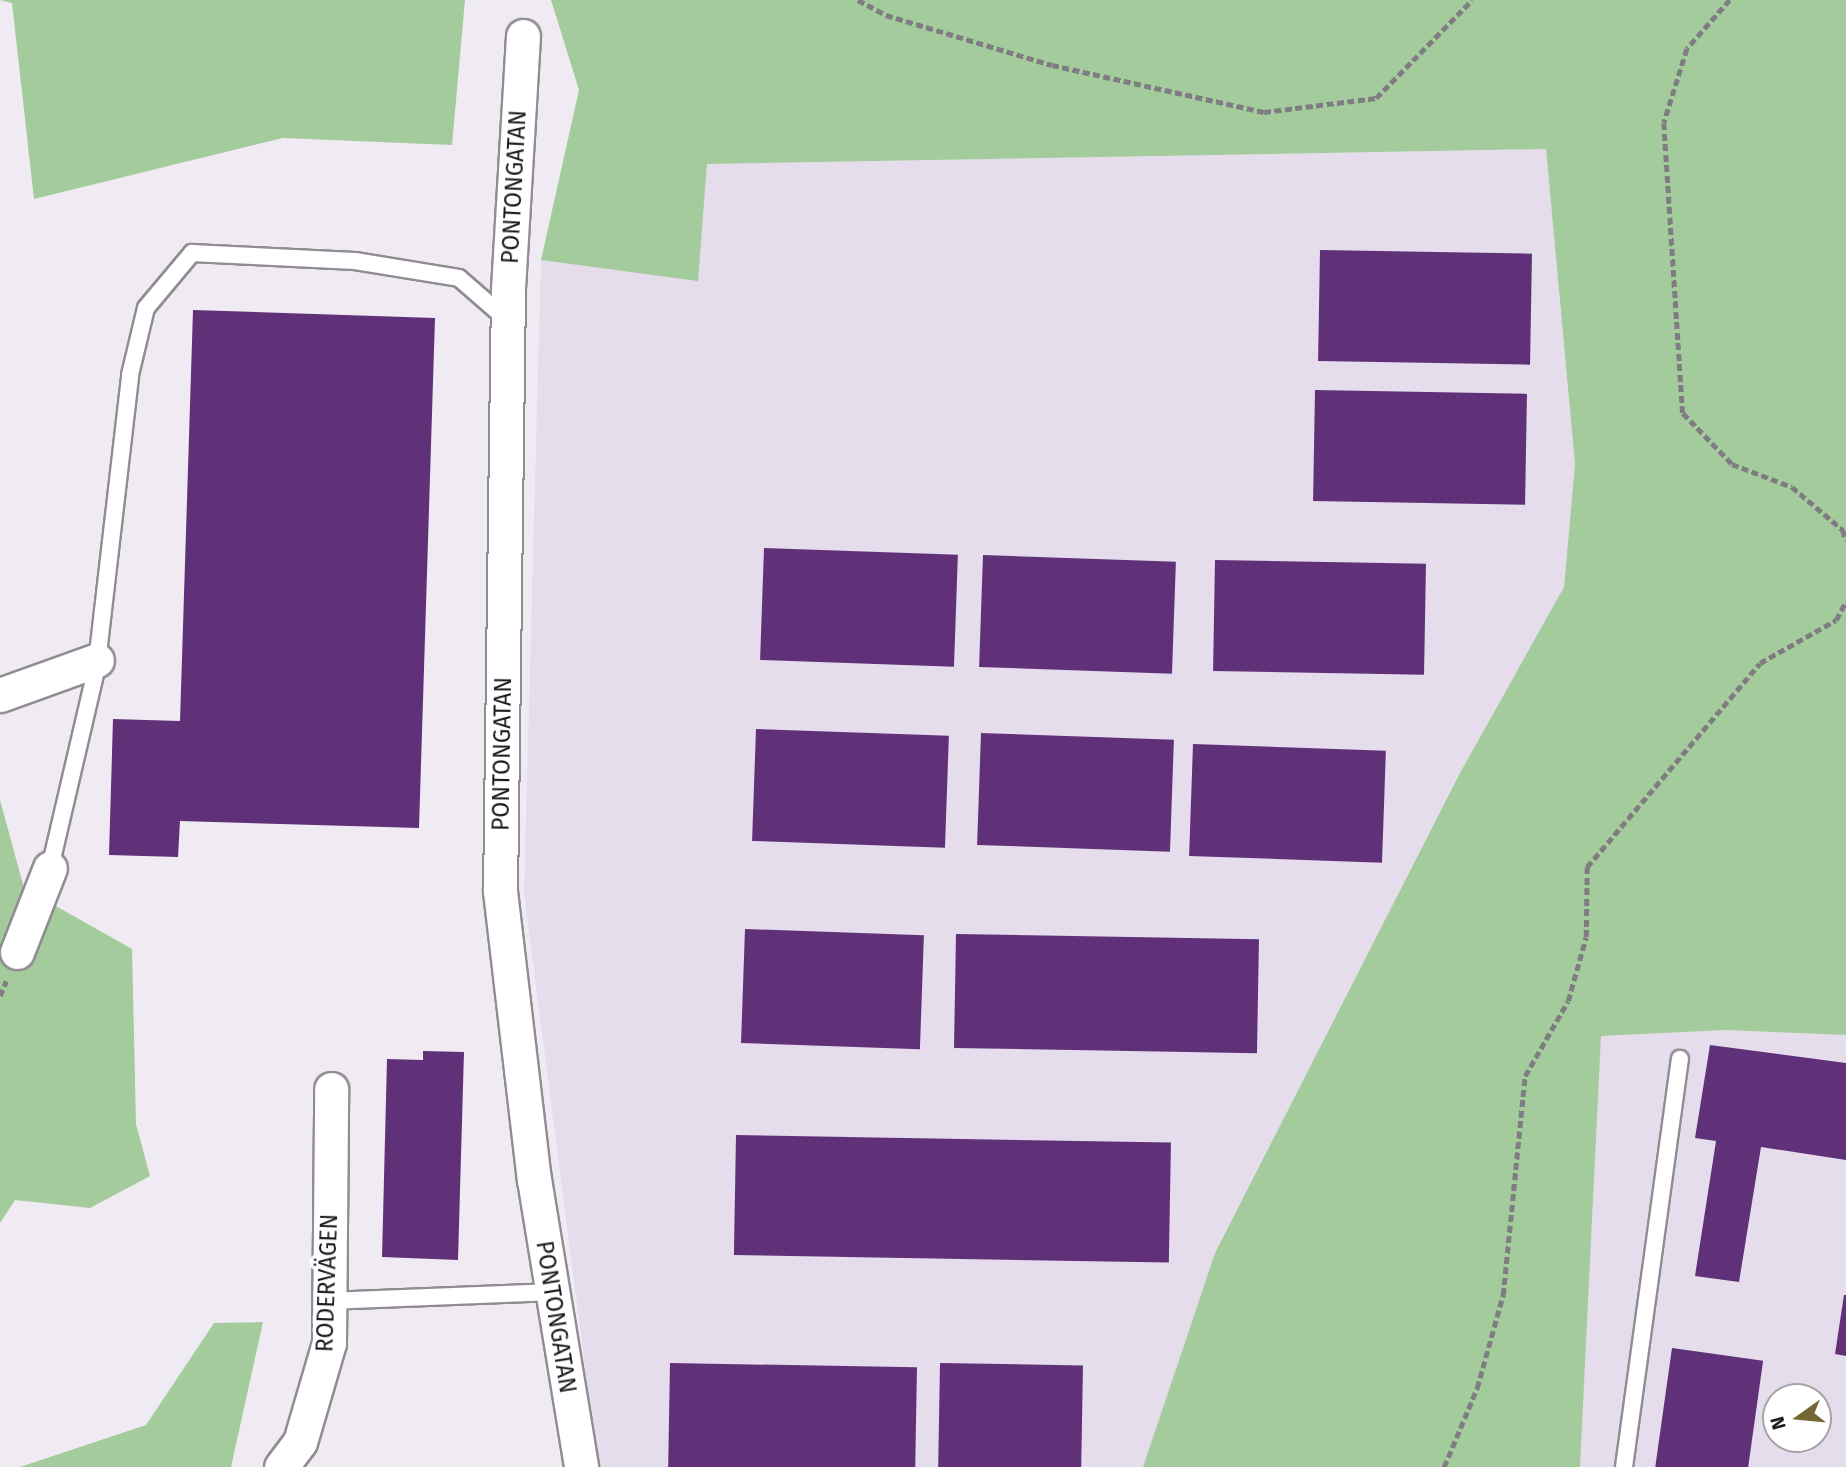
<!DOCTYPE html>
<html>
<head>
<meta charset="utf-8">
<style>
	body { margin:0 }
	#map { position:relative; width:1846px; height:1467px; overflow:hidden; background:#f0ebf3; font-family:"Fira Sans",sans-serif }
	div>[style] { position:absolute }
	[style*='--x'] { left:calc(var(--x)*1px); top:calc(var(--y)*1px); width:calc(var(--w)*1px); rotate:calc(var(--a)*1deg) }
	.built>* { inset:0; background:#e5dcec }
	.green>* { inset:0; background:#a3cb9c }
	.building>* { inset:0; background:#603179; transform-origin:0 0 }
	.path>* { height:4.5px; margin-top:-2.25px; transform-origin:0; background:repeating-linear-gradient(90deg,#807d82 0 7px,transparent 0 10.5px) }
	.roads { filter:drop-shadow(2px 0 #918c94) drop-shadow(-2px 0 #918c94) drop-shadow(0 2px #918c94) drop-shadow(0 -2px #918c94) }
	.lane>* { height:16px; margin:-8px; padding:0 8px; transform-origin:8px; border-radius:8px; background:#fff }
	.street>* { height:33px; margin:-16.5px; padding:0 16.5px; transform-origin:16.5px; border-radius:16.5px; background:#fff }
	span { translate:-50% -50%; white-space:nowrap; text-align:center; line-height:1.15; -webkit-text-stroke:7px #fff; paint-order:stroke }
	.street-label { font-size:23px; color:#1c1a1d }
	.north { position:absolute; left:1762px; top:1383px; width:70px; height:70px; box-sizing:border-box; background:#fff; border:2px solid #a4a3a5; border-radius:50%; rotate:255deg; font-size:19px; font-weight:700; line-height:28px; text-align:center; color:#1c1a1d }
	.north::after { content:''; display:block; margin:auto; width:24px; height:32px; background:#756734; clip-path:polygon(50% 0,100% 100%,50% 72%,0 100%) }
</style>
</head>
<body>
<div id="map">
	<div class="built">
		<i style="clip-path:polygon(1546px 149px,1575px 464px,1564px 587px,1460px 773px,1215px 1253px,1143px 1467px,598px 1467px,524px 893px,541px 260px,697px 280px,707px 164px)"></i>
		<i style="clip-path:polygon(evenodd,1725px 1030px,1846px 1035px,1846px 1467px,1580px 1467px,1601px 1036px,1725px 1030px,1776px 1397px,1818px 1397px,1818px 1439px,1776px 1439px,1776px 1397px)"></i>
	</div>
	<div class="green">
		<i style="clip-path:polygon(0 0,465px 0,452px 145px,283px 138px,34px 199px,12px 3px)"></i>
		<i style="clip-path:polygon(551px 0,1846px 0,1846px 1035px,1725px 1030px,1601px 1036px,1580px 1467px,1143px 1467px,1215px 1253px,1460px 773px,1564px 587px,1575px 464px,1546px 149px,707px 164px,698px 281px,541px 260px,579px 90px)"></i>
		<i style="clip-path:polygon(0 800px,24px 888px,132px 949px,136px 1124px,150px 1176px,90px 1208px,15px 1200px,0 1223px)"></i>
		<i style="clip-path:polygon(263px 1322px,231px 1467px,20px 1467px,146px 1425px,214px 1323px)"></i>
	</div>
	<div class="building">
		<i style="left:1320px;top:250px;width:212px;height:111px;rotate:1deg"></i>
		<i style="clip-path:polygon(193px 310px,435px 318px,419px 828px,180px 821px,178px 857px,109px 855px,113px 719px,180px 721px)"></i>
		<i style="left:1315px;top:390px;width:212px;height:111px;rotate:1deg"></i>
		<i style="left:764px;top:548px;width:194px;height:112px;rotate:2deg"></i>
		<i style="left:983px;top:555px;width:193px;height:112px;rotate:2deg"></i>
		<i style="left:1215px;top:560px;width:211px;height:111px;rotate:1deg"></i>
		<i style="left:756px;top:729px;width:193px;height:112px;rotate:2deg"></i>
		<i style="left:981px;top:733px;width:193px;height:112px;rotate:2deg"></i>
		<i style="left:1193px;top:744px;width:193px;height:112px;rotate:2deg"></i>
		<i style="left:745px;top:929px;width:179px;height:114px;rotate:2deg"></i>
		<i style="left:956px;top:934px;width:303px;height:114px;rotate:1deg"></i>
		<i style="clip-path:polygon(1710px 1045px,1846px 1063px,1846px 1160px,1761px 1147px,1739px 1282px,1695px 1276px,1716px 1141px,1695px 1138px)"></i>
		<i style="clip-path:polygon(423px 1051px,464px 1052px,458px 1260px,382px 1257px,387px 1059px,423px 1060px)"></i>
		<i style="left:736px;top:1135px;width:435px;height:120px;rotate:1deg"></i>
		<i style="clip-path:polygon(1844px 1295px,1846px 1295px,1846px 1356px,1835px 1354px)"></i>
		<i style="left:1672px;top:1348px;width:92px;height:120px;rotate:8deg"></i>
		<i style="left:670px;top:1363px;width:247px;height:104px;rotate:1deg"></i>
		<i style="left:940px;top:1363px;width:143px;height:104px;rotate:1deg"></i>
	</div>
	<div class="path">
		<i style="--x:858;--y:0;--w:32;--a:28"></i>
		<i style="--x:886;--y:15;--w:173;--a:16.8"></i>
		<i style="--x:1052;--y:65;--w:217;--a:12.5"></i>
		<i style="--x:1264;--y:112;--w:113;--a:-7.1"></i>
		<i style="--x:1376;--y:98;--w:137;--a:-45.6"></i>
		<i style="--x:1730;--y:0;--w:65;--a:131.3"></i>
		<i style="--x:1687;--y:49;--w:77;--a:107.3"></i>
		<i style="--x:1664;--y:123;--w:291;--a:86.3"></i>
		<i style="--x:1683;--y:413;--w:71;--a:46.1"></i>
		<i style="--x:1732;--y:464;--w:64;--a:21"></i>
		<i style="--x:1792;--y:487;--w:67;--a:40.1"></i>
		<i style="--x:1843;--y:530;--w:11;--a:75"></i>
		<i style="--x:0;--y:996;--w:16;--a:-68"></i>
		<i style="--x:1444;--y:1467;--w:86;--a:-67.3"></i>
		<i style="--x:1477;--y:1388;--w:97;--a:-74.4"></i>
		<i style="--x:1503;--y:1295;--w:220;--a:-84.3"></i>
		<i style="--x:1525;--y:1076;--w:86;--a:-60.2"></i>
		<i style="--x:1568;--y:1001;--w:66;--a:-74.3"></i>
		<i style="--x:1586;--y:937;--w:70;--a:-89.2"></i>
		<i style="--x:1587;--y:867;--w:267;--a:-49.7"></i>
		<i style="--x:1760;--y:663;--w:87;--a:-29.5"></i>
		<i style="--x:1836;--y:620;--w:21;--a:-62"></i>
	</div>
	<div class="roads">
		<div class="lane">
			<i style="--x:50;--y:868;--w:202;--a:-76.9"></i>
			<i style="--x:96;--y:671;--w:298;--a:-83.4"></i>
			<i style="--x:130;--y:375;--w:69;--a:-76.6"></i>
			<i style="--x:146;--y:308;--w:72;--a:-50.1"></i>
			<i style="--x:192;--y:253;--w:163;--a:2.8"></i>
			<i style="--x:355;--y:261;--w:105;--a:9.3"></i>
			<i style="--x:459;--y:278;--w:61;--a:41"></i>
			<i style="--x:329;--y:1301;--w:224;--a:-2.3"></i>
			<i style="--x:1624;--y:1467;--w:412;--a:-82.2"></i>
		</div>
		<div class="street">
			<i style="--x:523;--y:36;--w:254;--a:93.4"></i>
			<i style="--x:508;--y:290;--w:601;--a:90.76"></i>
			<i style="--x:500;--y:891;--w:290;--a:83.3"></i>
			<i style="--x:534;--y:1179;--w:292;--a:80.7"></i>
			<i style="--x:0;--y:695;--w:103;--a:-19.8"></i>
			<i style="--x:17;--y:952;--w:90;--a:-68.6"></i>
			<i style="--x:281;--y:1467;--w:31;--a:-53"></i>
			<i style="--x:300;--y:1442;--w:103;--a:-73.7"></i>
			<i style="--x:329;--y:1343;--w:254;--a:-89.5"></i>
		</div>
	</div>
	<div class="street-label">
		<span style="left:514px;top:187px;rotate:-87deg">PONTONGATAN</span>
		<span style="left:502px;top:754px;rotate:-89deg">PONTONGATAN</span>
		<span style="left:327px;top:1283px;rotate:-88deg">RODERVÄGEN</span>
		<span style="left:556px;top:1317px;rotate:81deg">PONTONGATAN</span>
	</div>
	<div class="north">N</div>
</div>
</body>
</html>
